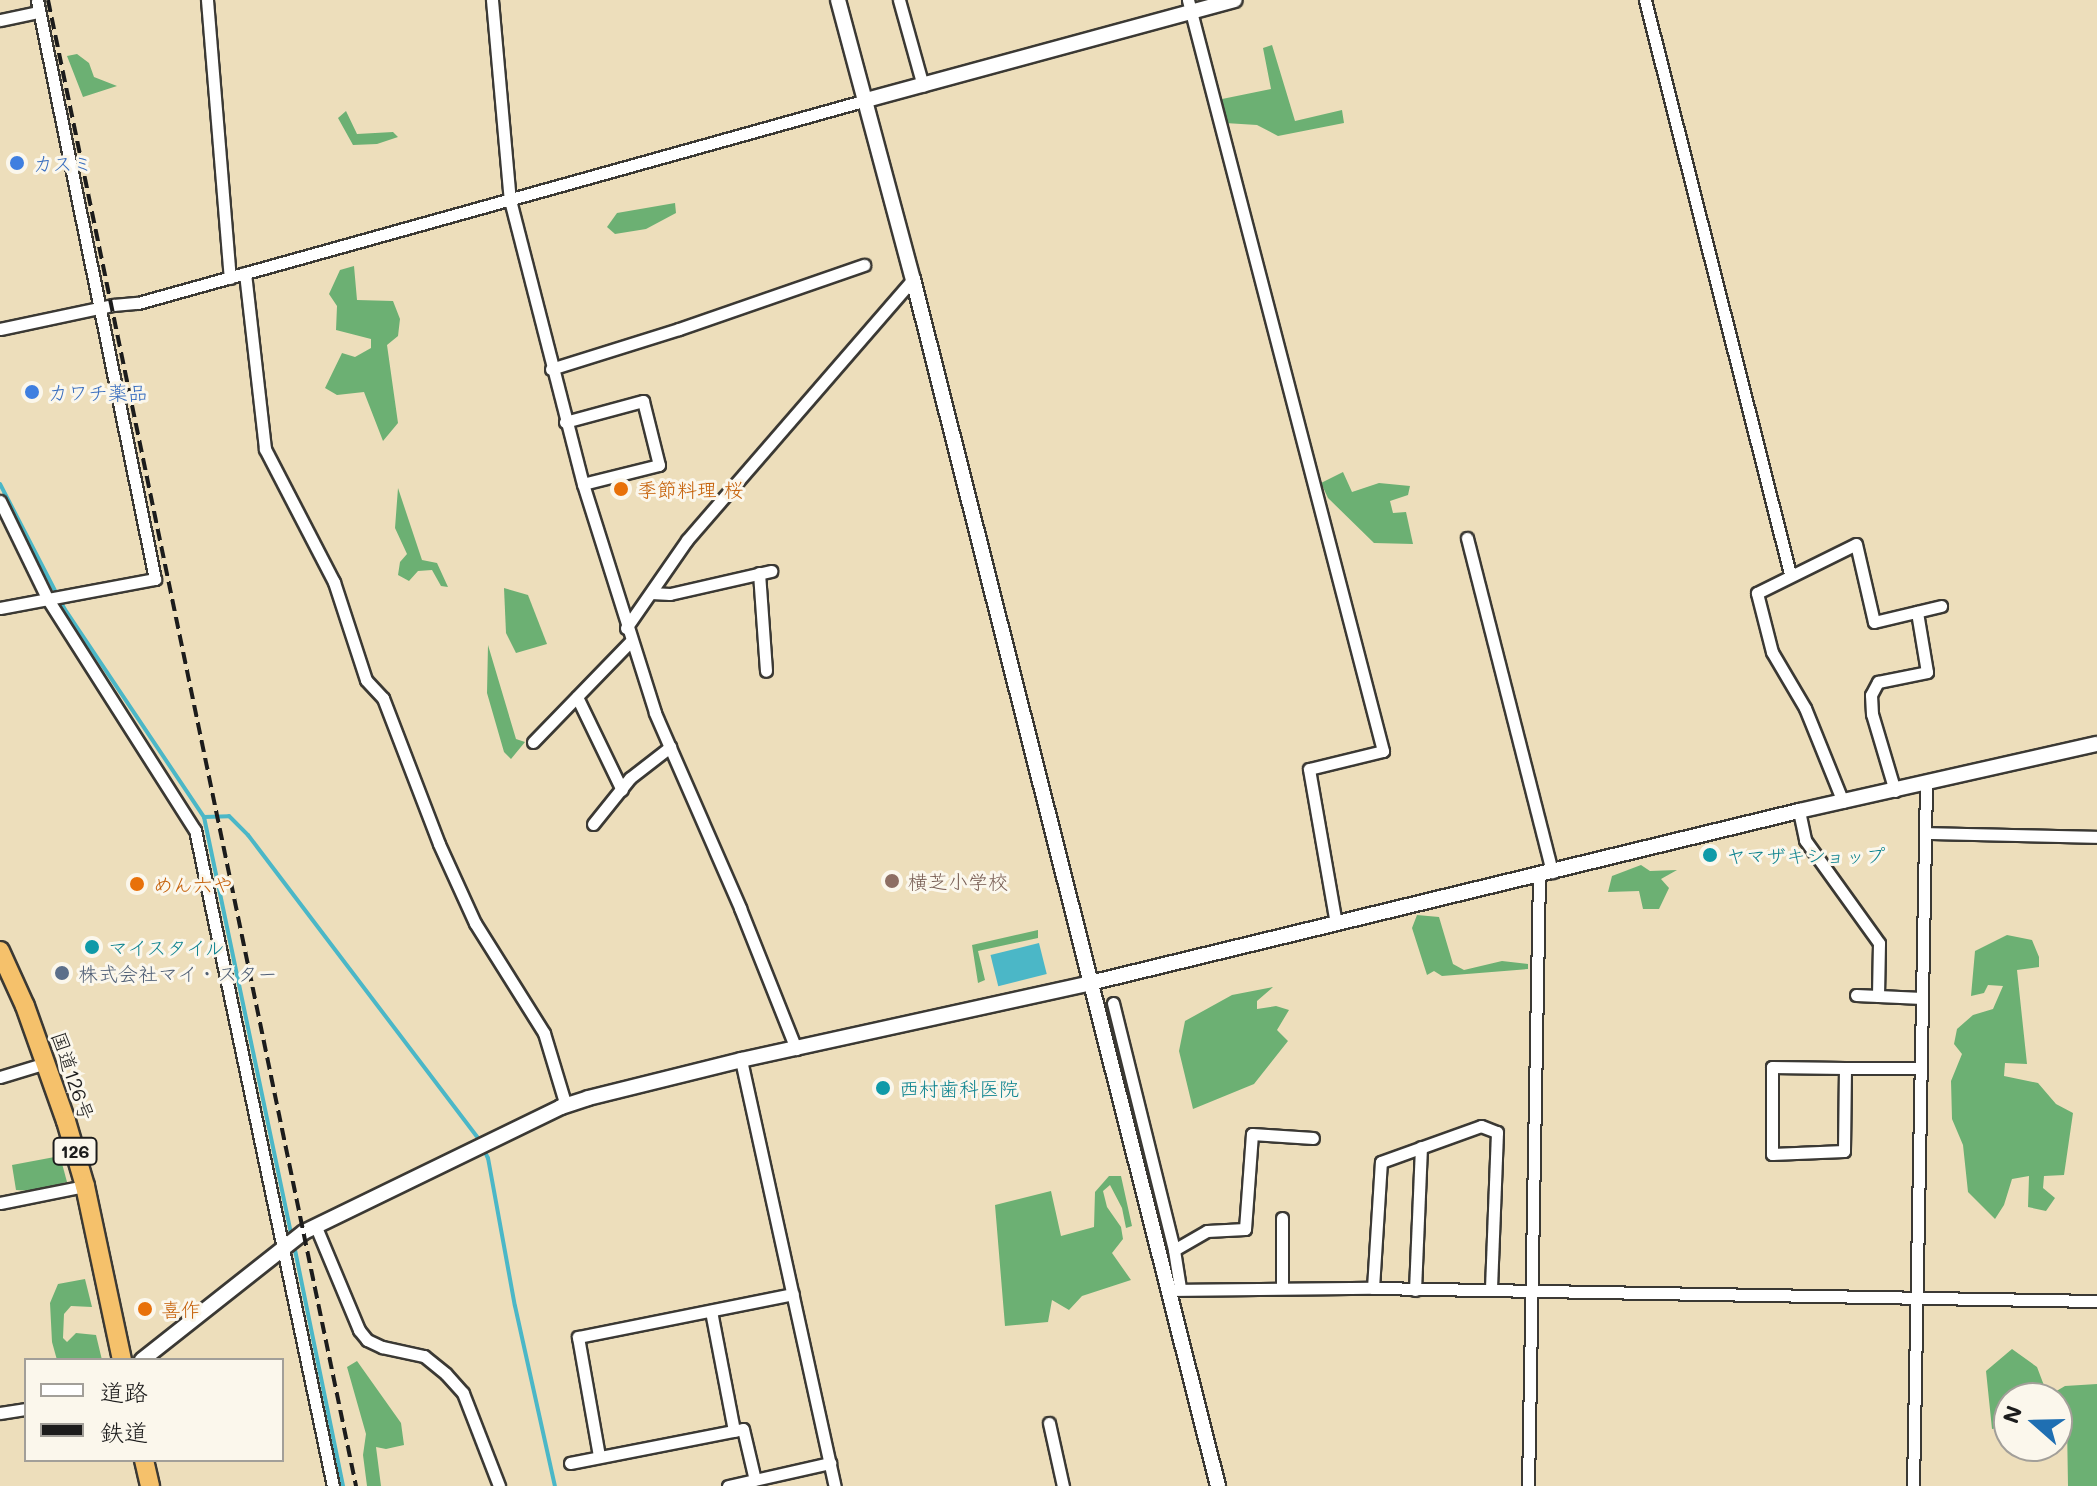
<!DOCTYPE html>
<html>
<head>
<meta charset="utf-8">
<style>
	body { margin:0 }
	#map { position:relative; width:2097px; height:1486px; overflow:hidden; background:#eddebb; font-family:Mali,"Klee One",sans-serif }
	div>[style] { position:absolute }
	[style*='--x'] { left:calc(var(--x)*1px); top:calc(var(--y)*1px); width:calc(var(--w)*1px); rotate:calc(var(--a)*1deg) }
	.forest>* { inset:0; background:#6cb073 }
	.water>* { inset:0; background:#4bb7c7; transform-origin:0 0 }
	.stream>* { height:4px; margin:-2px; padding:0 2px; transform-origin:2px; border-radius:2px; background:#4bb7c7 }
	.roads { filter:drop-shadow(2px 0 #3b3934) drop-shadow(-2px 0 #3b3934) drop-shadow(0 2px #3b3934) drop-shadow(0 -2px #3b3934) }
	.minor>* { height:11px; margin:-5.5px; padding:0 5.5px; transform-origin:5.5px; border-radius:5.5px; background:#fff }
	.tertiary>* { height:14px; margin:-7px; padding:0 7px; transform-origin:7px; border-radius:7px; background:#fff }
	.trunk>* { height:18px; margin:-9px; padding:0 9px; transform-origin:9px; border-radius:9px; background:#f5c16b }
	.rail>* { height:4px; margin-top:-2px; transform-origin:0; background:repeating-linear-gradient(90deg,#1c1c1c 0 12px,transparent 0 18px) }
	.dots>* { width:22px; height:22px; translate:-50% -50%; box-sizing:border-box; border:4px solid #fbf7ec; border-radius:50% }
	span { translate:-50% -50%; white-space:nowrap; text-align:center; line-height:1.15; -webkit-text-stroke:6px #fbf7ec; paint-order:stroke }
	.shield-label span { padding:2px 6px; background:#fbf7ec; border:2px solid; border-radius:6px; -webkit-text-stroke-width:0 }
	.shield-label { font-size:18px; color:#1c1c1c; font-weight:700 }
	.shop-label { font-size:20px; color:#366cbe }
	.left { translate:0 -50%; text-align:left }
	.food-label { font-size:20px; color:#c56008 }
	.culture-label { font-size:20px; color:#0d838f }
	.education-label { font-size:20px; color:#785e54 }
	.service-label { font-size:20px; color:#4e5e75 }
	.street-label { font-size:20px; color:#1c1c1c }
	.legend { position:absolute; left:24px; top:1358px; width:260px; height:104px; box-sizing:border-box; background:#fbf7ec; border:2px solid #a29f99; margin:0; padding:10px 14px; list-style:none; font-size:24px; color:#1c1c1c }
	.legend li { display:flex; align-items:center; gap:16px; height:40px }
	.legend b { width:40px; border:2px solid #a29f99 }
	.north { position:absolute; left:1993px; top:1382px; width:80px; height:80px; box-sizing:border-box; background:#fbf7ec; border:2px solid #a29f99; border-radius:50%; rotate:290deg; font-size:22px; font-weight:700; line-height:32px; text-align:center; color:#1c1c1c }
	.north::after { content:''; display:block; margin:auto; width:28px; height:36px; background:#1f6fb2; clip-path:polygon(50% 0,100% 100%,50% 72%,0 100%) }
</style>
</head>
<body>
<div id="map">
	<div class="forest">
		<i style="clip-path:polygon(1272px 45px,1295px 121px,1342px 110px,1344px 123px,1278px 136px,1257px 125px,1225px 123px,1222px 99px,1271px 89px,1263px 48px)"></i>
		<i style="clip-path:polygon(77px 54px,89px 63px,94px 77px,117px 86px,83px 97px,67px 56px)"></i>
		<i style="clip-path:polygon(346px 111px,357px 134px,393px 132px,398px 137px,377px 144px,353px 145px,338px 118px)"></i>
		<i style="clip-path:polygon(675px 203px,676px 213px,646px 229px,615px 234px,607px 227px,617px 213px)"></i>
		<i style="clip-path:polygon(354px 266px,357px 300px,393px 301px,400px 319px,398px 336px,387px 345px,398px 423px,383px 441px,364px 392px,337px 395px,325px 388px,342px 353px,355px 357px,371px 348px,371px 339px,336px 330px,337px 306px,329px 294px,340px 270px)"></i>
		<i style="clip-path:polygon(1343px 472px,1352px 492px,1379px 483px,1410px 486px,1408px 495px,1390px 501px,1393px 513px,1406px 512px,1413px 544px,1374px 543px,1328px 498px,1321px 483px)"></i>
		<i style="clip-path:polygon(398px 488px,422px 560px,437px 563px,448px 587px,441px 586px,432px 570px,418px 571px,409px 581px,398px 575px,400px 562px,407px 554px,395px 528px)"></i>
		<i style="clip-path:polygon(504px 588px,528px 595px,547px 644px,516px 653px,506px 633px)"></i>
		<i style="clip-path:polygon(488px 645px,516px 739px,525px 742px,511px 759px,504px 752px,487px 693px)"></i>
		<i style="clip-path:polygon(1641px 865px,1650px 871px,1677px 870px,1661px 879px,1669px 888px,1659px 909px,1643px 909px,1639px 891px,1608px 892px,1612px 876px)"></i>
		<i style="clip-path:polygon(1417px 915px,1439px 917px,1453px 964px,1464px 970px,1502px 961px,1528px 964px,1528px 969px,1442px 976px,1434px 971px,1427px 975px,1412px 928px)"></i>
		<i style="clip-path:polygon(1038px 930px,1038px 938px,978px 951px,985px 980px,978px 983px,972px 945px)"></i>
		<i style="clip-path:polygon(2007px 935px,2032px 940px,2039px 957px,2039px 967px,2017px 970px,2027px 1064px,2005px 1063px,2004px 1076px,2038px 1083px,2056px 1104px,2073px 1113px,2064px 1175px,2044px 1176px,2043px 1188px,2055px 1198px,2046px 1211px,2028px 1207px,2029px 1176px,2012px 1179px,2004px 1205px,1995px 1219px,1968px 1192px,1963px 1145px,1952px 1119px,1951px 1081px,1962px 1054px,1954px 1044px,1957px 1029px,1973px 1015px,1993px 1009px,2003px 986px,1988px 985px,1984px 993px,1971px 996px,1975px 951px)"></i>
		<i style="clip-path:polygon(1273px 987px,1257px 1001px,1257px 1009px,1276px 1006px,1289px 1010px,1277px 1030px,1288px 1041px,1254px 1084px,1193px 1109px,1179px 1051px,1185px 1021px,1232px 995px)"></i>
		<i style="clip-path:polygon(60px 1156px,67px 1182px,32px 1191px,16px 1190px,12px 1165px)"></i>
		<i style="clip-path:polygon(1109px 1176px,1121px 1176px,1132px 1226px,1126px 1228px,1122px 1208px,1110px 1185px,1103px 1191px,1107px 1207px,1121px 1227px,1123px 1239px,1112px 1253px,1131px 1280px,1082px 1296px,1069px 1310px,1052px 1300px,1048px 1322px,1005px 1326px,995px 1205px,1051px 1191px,1061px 1236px,1094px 1227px,1095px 1192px)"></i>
		<i style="clip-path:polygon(85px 1279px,92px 1307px,71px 1306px,64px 1314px,63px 1338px,67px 1342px,76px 1333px,96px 1335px,102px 1360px,57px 1360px,52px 1342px,50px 1303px,58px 1284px)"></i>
		<i style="clip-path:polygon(2012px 1349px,2037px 1367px,2048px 1396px,2065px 1386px,2097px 1384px,2097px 1486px,2068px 1486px,2067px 1425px,2063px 1409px,2057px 1412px,2057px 1398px,2009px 1398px,2009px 1426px,1992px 1429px,1986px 1371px)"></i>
		<i style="clip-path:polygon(357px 1361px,401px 1423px,404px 1445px,386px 1449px,376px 1447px,381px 1486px,367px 1486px,363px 1455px,366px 1434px,347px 1367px)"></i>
	</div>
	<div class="water">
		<i style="left:1039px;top:943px;width:32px;height:50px;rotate:76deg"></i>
	</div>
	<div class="stream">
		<i style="--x:0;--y:484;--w:140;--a:62.7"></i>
		<i style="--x:64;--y:608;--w:252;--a:56.2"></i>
		<i style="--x:204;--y:817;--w:429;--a:78.2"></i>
		<i style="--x:204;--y:817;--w:25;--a:-2"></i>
		<i style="--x:229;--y:816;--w:27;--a:45"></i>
		<i style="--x:248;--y:835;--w:382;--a:52.8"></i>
		<i style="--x:479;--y:1139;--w:21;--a:65"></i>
		<i style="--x:488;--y:1158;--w:150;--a:79.7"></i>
		<i style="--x:515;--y:1306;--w:184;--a:77.5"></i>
		<i style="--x:294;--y:1245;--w:246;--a:78.5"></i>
	</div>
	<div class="roads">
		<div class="minor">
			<i style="--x:207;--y:0;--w:279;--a:85.3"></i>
			<i style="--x:492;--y:0;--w:201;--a:84.9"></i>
			<i style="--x:510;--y:200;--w:293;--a:75.6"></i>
			<i style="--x:583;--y:484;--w:240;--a:72.5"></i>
			<i style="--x:655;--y:713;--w:213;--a:66.4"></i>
			<i style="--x:740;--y:908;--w:152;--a:68.3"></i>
			<i style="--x:899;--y:0;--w:89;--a:74.4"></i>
			<i style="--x:1188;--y:0;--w:776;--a:75.44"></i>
			<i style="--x:1383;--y:751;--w:76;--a:166.3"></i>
			<i style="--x:1309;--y:769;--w:157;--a:80.1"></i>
			<i style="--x:1645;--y:0;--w:592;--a:75.82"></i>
			<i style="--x:0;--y:20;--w:40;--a:-12"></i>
			<i style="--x:245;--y:273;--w:177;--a:83.5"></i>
			<i style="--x:265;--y:449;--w:150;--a:62.6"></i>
			<i style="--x:334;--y:582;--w:103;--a:71.9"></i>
			<i style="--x:366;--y:680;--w:25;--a:47"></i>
			<i style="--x:383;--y:698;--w:156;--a:69"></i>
			<i style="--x:439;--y:844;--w:87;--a:65.5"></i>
			<i style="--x:475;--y:923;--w:130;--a:57.9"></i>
			<i style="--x:544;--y:1033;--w:76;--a:73.2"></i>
			<i style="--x:0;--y:329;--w:116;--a:-12"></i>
			<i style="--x:113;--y:305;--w:25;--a:-5"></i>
			<i style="--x:138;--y:303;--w:753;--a:-15.57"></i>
			<i style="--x:551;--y:369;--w:134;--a:-17.4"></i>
			<i style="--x:679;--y:329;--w:196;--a:-19.1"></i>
			<i style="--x:565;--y:422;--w:81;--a:-15.1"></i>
			<i style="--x:643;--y:401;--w:66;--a:76"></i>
			<i style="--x:659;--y:465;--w:78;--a:166"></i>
			<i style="--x:0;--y:501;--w:108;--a:64.1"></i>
			<i style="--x:47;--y:598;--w:275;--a:57.5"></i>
			<i style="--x:195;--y:830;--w:670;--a:78.12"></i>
			<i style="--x:1467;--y:538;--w:345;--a:75.7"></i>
			<i style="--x:759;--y:573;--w:98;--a:85.9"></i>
			<i style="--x:651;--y:593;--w:19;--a:3"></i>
			<i style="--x:670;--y:594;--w:104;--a:-12.8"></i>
			<i style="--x:0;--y:608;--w:158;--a:-10.6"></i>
			<i style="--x:155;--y:579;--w:591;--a:-101.52"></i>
			<i style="--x:626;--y:628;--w:107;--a:-55.3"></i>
			<i style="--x:687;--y:540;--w:345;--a:-49.1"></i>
			<i style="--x:577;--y:697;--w:103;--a:64.2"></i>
			<i style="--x:533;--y:742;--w:141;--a:-45.9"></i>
			<i style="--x:1895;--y:791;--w:80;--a:-106.6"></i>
			<i style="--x:1872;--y:714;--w:19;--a:-93"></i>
			<i style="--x:1871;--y:695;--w:15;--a:-62"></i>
			<i style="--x:1878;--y:682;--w:50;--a:-11.5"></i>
			<i style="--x:1927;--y:672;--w:61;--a:-99.5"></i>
			<i style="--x:1843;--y:802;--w:101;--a:-112"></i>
			<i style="--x:1805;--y:708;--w:65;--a:-120.5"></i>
			<i style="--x:1772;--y:652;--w:61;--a:-104.3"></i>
			<i style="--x:1757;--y:593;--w:110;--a:-26.3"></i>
			<i style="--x:1856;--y:544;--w:80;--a:77"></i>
			<i style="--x:1874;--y:622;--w:69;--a:-13.4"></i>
			<i style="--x:1799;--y:811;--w:30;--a:78"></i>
			<i style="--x:1805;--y:840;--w:127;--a:54.3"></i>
			<i style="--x:1879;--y:943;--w:53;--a:91.1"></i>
			<i style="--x:593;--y:824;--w:59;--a:-51.2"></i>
			<i style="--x:630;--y:778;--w:51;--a:-37.8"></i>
			<i style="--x:1926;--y:833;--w:171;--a:1.3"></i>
			<i style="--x:1856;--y:995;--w:66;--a:2.6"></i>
			<i style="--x:1113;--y:1003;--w:254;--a:76.1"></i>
			<i style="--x:1174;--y:1250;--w:38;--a:81"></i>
			<i style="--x:741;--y:1060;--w:436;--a:77.6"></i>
			<i style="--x:1845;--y:1068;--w:83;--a:90.7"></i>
			<i style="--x:1844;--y:1151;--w:72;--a:177.6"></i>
			<i style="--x:1772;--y:1154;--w:87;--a:-90"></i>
			<i style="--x:1772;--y:1067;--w:73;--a:0.8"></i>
			<i style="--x:1845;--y:1068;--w:75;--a:0"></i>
			<i style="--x:0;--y:1077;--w:48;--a:-16.9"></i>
			<i style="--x:0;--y:1203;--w:87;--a:-11.3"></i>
			<i style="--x:316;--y:1227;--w:112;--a:67.3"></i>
			<i style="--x:359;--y:1330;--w:13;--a:51"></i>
			<i style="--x:367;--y:1340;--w:17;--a:25"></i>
			<i style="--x:382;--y:1347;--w:43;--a:12.1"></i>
			<i style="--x:424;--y:1356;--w:28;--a:39"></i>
			<i style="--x:446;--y:1374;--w:25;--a:48"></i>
			<i style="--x:463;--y:1393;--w:100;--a:68.8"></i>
			<i style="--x:1174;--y:1250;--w:38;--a:-30"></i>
			<i style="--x:1207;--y:1231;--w:38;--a:-3"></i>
			<i style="--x:1245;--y:1229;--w:95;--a:-85.8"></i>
			<i style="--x:1252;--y:1134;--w:61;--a:3.8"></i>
			<i style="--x:1282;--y:1287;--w:69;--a:-90"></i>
			<i style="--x:1373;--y:1288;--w:126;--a:-86.4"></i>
			<i style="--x:1381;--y:1162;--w:106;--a:-19.8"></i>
			<i style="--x:1481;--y:1126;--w:17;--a:21"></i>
			<i style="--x:1497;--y:1132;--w:158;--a:92.2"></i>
			<i style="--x:1168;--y:1290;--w:205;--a:-0.6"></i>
			<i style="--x:1373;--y:1288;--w:724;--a:1.03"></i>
			<i style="--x:1415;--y:1290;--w:143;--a:-87.6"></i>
			<i style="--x:711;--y:1311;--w:122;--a:79.1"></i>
			<i style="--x:0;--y:1413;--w:26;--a:-9"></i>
			<i style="--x:1049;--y:1423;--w:65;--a:77.5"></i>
			<i style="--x:599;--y:1456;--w:121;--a:-100"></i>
			<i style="--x:578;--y:1337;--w:219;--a:-11.3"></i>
			<i style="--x:570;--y:1463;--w:176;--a:-11.1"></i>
			<i style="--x:743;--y:1429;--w:52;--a:76.8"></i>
			<i style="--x:728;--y:1486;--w:105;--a:-12.7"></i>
			<i style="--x:1528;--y:1486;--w:610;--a:-88.97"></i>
			<i style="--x:1913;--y:1486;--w:701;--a:-88.94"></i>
		</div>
		<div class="tertiary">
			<i style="--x:838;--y:0;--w:289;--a:75"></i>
			<i style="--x:913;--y:279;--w:1245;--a:75.82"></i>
			<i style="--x:863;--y:101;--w:385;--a:-15.2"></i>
			<i style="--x:142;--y:1360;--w:206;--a:-38.3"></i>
			<i style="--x:304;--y:1232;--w:286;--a:-25.9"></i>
			<i style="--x:561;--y:1107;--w:28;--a:-18"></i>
			<i style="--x:588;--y:1098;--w:158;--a:-13.9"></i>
			<i style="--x:741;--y:1060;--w:357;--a:-12.4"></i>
			<i style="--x:1090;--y:983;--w:730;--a:-13.64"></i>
			<i style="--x:1799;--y:811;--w:305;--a:-12.7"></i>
		</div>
		<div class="trunk">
			<i style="--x:0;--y:951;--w:60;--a:65.6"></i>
			<i style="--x:25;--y:1006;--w:122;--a:70.4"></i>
			<i style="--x:66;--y:1121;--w:68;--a:73.7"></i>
			<i style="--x:85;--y:1186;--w:178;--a:78"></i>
			<i style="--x:144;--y:1460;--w:27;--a:77"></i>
		</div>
	</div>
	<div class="rail">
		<i style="--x:48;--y:0;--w:1518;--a:78.29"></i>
	</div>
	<div class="dots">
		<i style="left:17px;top:163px;background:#3f7fe0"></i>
		<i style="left:32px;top:392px;background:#3f7fe0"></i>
		<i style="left:621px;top:489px;background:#e8710a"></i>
		<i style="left:1710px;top:855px;background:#0f9aa8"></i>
		<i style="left:892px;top:881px;background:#8d6e63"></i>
		<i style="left:137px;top:884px;background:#e8710a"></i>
		<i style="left:92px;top:947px;background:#0f9aa8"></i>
		<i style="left:62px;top:973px;background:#5c6f8a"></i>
		<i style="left:883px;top:1088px;background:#0f9aa8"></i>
		<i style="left:145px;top:1309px;background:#e8710a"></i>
	</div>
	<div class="shield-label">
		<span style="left:75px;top:1151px">126</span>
	</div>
	<div class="shop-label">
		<span class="left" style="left:33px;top:163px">カスミ</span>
		<span class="left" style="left:48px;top:392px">カワチ薬品</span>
	</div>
	<div class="food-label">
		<span class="left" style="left:637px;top:489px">季節料理 桜</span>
		<span class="left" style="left:153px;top:884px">めん六や</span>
		<span class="left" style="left:161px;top:1309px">喜作</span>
	</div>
	<div class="culture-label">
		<span class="left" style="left:1726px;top:855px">ヤマザキショップ</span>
		<span class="left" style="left:108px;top:947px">マイスタイル</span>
		<span class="left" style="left:899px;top:1088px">西村歯科医院</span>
	</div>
	<div class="education-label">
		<span class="left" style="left:908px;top:881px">横芝小学校</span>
	</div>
	<div class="service-label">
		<span class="left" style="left:78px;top:973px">株式会社マイ・スター</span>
	</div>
	<div class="street-label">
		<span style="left:73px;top:1076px;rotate:71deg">国道126号</span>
	</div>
	<ul class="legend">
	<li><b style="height:10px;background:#fff"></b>道路</li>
	<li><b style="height:10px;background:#1c1c1c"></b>鉄道</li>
	</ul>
	<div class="north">N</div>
</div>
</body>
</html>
